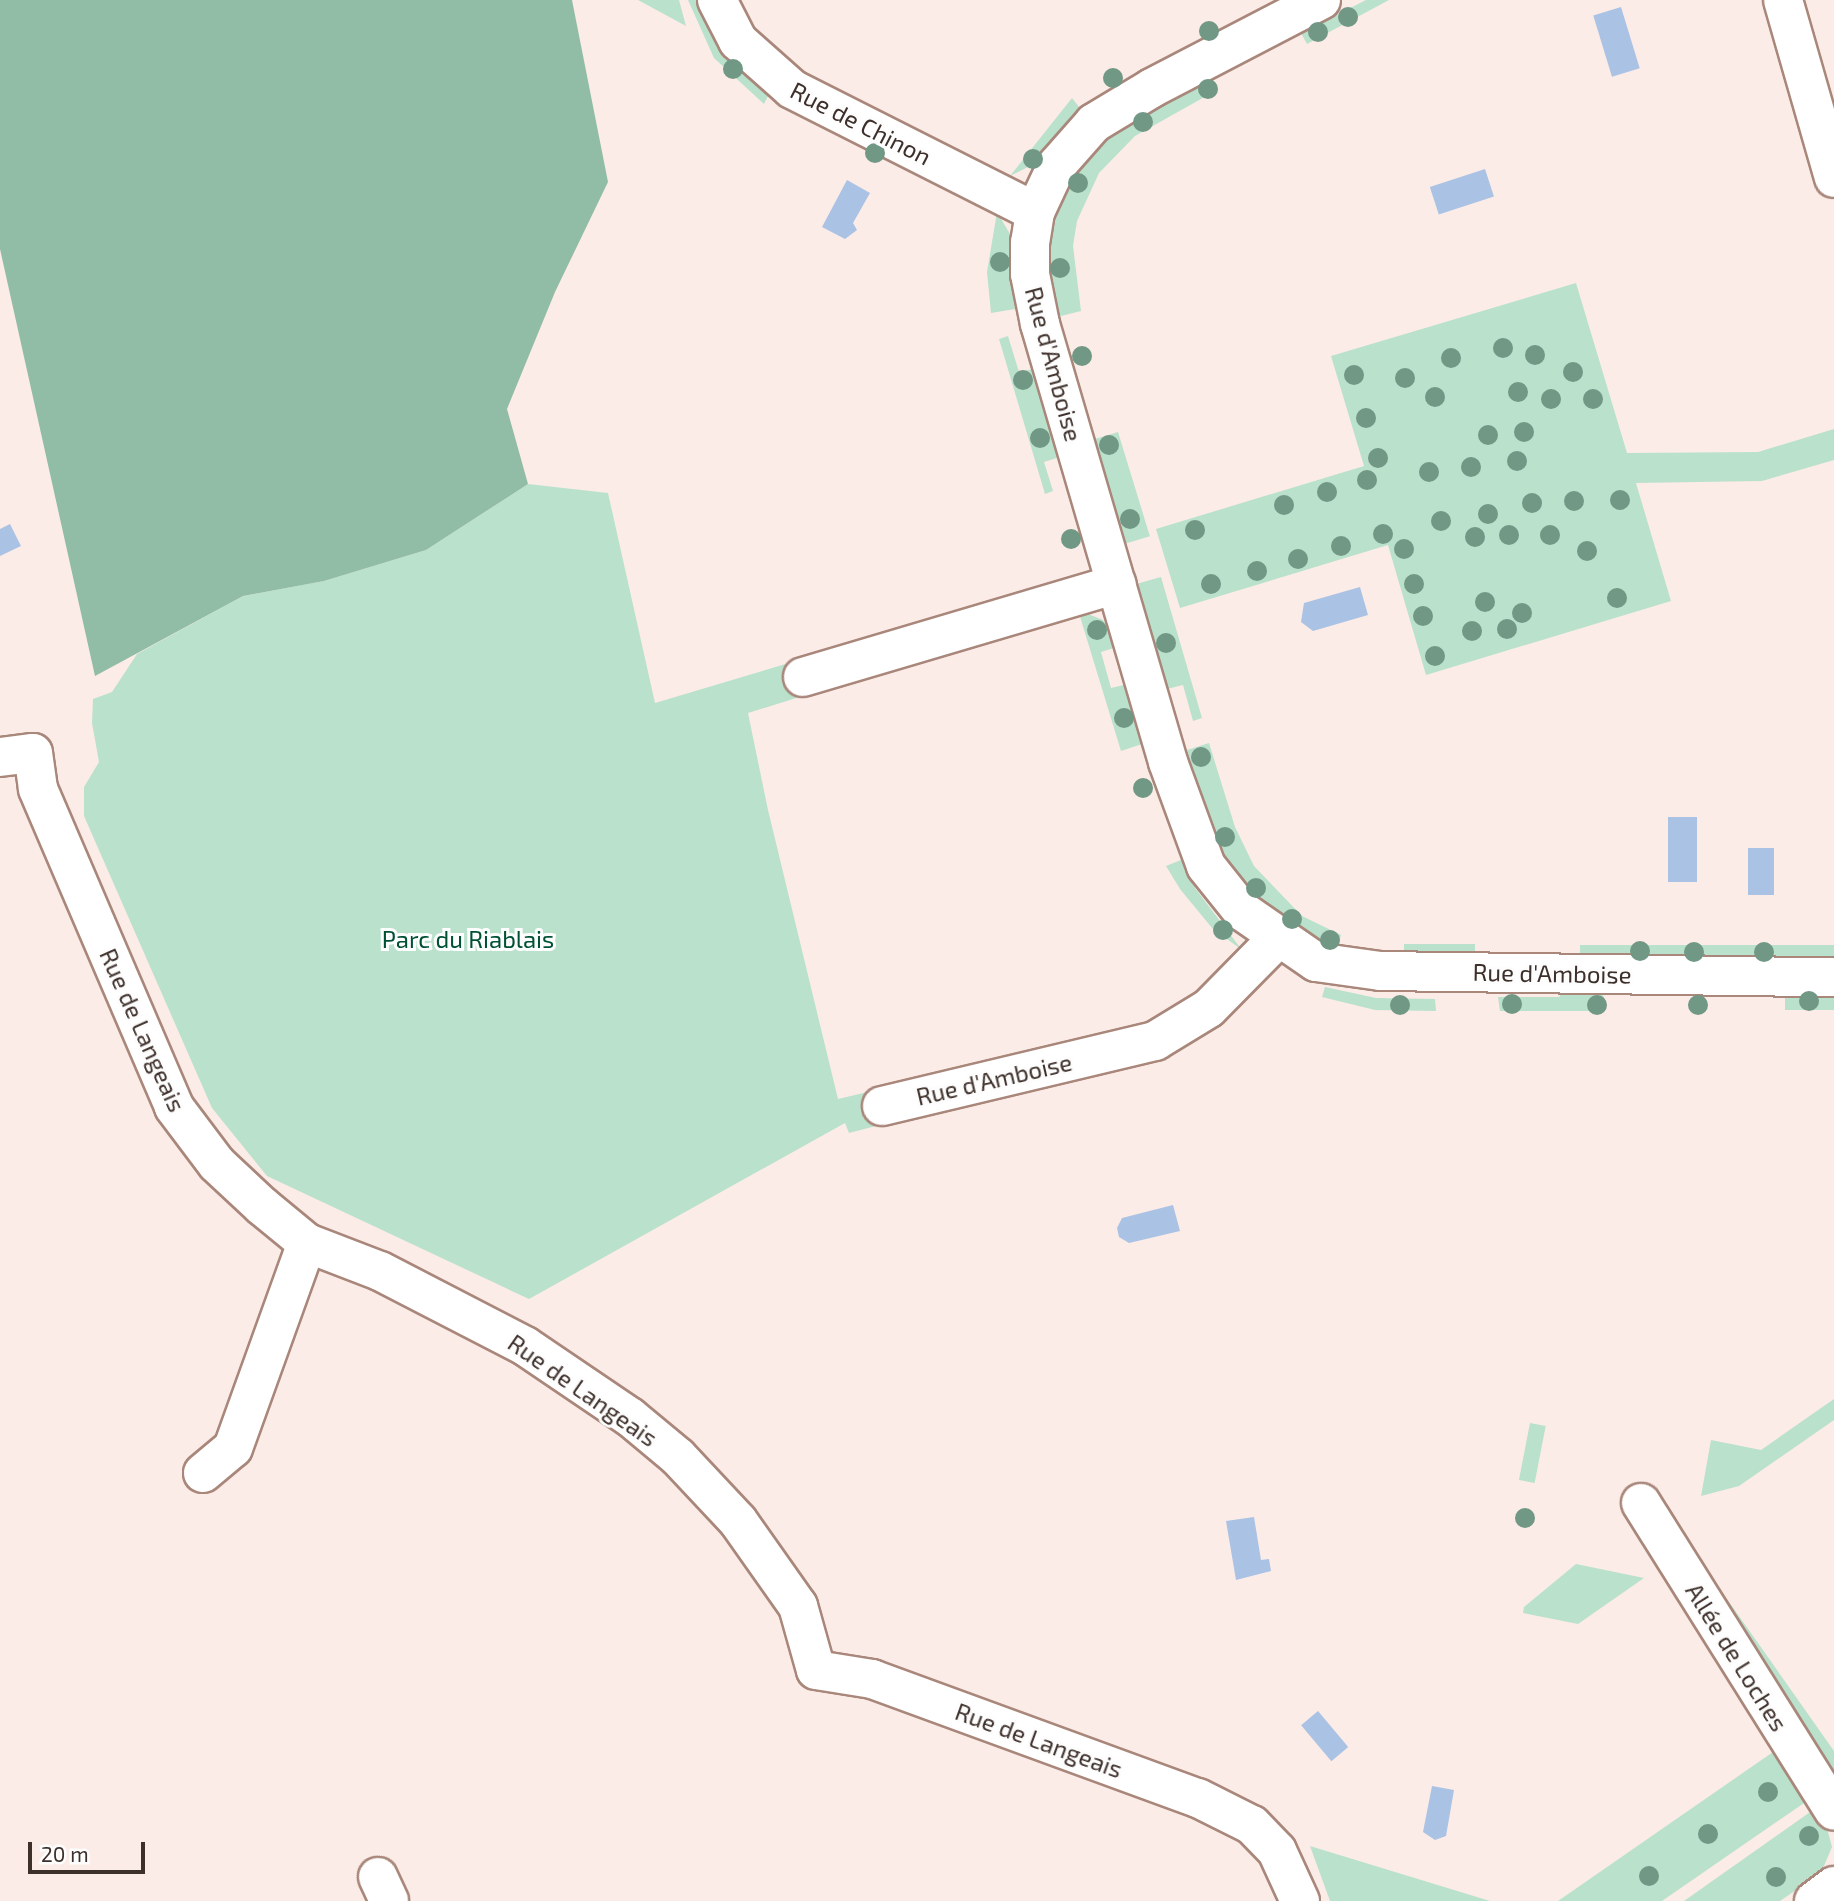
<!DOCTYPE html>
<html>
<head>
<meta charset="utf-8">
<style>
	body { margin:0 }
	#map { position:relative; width:1834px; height:1901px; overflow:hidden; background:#fbece7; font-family:"Exo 2",sans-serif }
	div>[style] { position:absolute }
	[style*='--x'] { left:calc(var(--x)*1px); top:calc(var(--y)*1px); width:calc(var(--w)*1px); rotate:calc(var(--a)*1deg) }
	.green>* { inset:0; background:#bae1cc; transform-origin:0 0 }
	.forest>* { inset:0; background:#91bca6 }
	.water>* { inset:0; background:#aac2e4; transform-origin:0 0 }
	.roads { filter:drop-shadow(2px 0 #a9877b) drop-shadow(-2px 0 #a9877b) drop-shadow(0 2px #a9877b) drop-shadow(0 -2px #a9877b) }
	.street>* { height:38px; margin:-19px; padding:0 19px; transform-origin:19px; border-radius:19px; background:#fff }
	.trees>* { width:20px; height:20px; margin:-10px; border-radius:50%; background:#719785 }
	span { translate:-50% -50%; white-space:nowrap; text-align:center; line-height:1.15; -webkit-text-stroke:6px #fdfdfd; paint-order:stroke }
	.street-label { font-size:24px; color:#3d2f2a }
	.park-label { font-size:24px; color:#005134 }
	.scale { position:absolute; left:28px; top:1842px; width:117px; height:32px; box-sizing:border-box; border:4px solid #3d2f2a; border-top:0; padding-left:9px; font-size:21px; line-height:24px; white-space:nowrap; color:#3d2f2a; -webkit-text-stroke:5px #fdfdfd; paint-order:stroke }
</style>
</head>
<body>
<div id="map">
	<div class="green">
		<i style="clip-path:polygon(638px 0,679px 0,686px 26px)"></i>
		<i style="clip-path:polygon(688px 0,703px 0,771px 90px,764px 104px,714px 58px)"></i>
		<i style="clip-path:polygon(1366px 0,1389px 0,1307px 44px,1301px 33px)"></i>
		<i style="clip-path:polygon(1211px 78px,1217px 90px,1135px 136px,1099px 173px,1077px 221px,1073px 246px,1081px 311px,1057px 317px,1049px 270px,1050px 245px,1058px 209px,1078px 168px,1120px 126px)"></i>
		<i style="clip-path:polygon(1072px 98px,1080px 108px,1038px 162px,1010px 176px)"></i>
		<i style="clip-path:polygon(997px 212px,1010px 234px,1015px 309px,991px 313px,987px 272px)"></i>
		<i style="clip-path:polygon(1576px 283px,1627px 453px,1758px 452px,1834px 429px,1834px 460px,1762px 481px,1636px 483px,1671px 601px,1426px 675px,1388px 545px,1180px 608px,1156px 529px,1364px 466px,1331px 356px)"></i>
		<i style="clip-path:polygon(1008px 336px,1019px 372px,1033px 369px,1060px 457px,1044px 462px,1053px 491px,1045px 494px,999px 339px)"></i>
		<i style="left:1118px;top:432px;width:109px;height:26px;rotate:73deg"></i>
		<i style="clip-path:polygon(528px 484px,608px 493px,655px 703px,816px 655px,825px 689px,748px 713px,768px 810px,838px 1099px,915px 1081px,922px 1114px,849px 1133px,845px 1123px,529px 1299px,267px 1176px,212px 1108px,84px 816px,84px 787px,99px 762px,92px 723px,93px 699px,112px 692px,137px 654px,243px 596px,324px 581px,426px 550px)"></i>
		<i style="clip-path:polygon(1161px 577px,1202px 718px,1193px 721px,1183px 685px,1167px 689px,1136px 584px)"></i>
		<i style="clip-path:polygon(1078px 610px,1103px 620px,1113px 634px,1117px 647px,1101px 652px,1111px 688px,1128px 684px,1145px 743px,1121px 751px)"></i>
		<i style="clip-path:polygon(1209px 743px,1235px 827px,1254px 866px,1302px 916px,1341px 935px,1336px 952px,1271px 915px,1222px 860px,1187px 750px)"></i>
		<i style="clip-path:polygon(1181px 860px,1195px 888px,1242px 950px,1212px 928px,1180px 889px,1166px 866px)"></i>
		<i style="left:1475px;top:944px;width:17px;height:71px;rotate:90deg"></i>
		<i style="left:1580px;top:945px;width:254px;height:13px"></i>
		<i style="clip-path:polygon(1571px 980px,1592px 982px,1604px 997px,1604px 1011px,1500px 1011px,1498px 997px,1559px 997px)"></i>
		<i style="clip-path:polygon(1325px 987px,1376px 998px,1435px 999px,1436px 1011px,1375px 1010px,1322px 997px)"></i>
		<i style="left:1785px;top:997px;width:49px;height:13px"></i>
		<i style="clip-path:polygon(1834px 1399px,1834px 1420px,1739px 1486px,1701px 1496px,1711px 1440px,1761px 1450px)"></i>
		<i style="left:1530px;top:1423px;width:16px;height:58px;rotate:11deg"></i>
		<i style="clip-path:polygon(1691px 1548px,1834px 1751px,1834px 1782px)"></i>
		<i style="clip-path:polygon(1576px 1564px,1644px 1578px,1578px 1624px,1523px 1613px,1524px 1607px)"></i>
		<i style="clip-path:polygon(1773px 1752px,1807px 1801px,1662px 1901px,1558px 1901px)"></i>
		<i style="clip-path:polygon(1813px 1810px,1828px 1832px,1832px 1847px,1821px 1873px,1780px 1901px,1684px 1901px)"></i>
		<i style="clip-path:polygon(1310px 1846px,1490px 1901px,1330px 1901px)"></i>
	</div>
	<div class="forest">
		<i style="clip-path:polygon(0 0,572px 0,608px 182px,555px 292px,507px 409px,528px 484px,426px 550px,324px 581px,243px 596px,95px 676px,0 249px)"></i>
	</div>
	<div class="water">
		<i style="left:1621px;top:7px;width:64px;height:29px;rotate:73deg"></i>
		<i style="left:1485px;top:169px;width:29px;height:58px;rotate:72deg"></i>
		<i style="clip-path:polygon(847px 180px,870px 193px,853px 223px,857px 230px,845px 239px,822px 227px)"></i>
		<i style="clip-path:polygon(10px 524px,21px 546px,0 556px,0 529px)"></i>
		<i style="clip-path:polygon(1360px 587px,1368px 615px,1313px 631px,1301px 622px,1304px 603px)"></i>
		<i style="left:1668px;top:817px;width:29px;height:65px"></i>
		<i style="left:1748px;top:848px;width:26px;height:47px"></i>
		<i style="clip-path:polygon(1173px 1205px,1180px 1231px,1129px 1243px,1119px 1237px,1117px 1228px,1122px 1218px)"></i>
		<i style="clip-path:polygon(1254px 1517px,1261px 1560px,1269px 1559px,1271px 1571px,1236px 1580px,1226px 1521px)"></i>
		<i style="left:1318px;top:1711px;width:47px;height:22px;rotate:50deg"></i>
		<i style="clip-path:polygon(1432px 1786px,1454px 1790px,1446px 1836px,1435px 1840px,1423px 1832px)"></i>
	</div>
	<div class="roads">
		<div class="street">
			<i style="--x:717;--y:0;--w:46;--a:62.9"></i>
			<i style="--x:738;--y:41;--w:72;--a:41.6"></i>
			<i style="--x:792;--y:89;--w:272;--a:26.8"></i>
			<i style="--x:1321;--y:0;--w:191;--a:152.5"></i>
			<i style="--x:1152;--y:88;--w:68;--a:148.9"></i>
			<i style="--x:1094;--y:123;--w:56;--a:131.4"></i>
			<i style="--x:1057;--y:165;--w:52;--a:115.1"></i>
			<i style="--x:1035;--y:212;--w:30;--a:99"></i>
			<i style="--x:1030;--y:242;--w:32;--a:90"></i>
			<i style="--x:1030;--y:274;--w:51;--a:78.7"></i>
			<i style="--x:1040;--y:324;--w:456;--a:73.7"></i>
			<i style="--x:1168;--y:762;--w:111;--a:69.9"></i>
			<i style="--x:1206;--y:866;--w:58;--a:51.3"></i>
			<i style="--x:1242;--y:911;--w:90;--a:34.6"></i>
			<i style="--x:1316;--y:962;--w:65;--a:8"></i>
			<i style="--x:1380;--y:971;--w:454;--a:0.8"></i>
			<i style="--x:1783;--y:0;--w:185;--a:74"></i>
			<i style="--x:803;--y:677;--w:327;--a:-16.5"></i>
			<i style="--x:0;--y:757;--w:33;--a:-7"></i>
			<i style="--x:33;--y:753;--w:36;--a:82"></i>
			<i style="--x:38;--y:789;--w:346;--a:66.8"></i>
			<i style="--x:174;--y:1107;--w:71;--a:53"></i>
			<i style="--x:217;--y:1164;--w:62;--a:43"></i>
			<i style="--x:262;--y:1206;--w:58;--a:39.4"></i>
			<i style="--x:307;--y:1243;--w:78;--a:21"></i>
			<i style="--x:380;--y:1271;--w:163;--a:27.3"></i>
			<i style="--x:525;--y:1346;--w:127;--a:34.1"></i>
			<i style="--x:630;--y:1417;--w:62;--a:39.8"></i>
			<i style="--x:678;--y:1457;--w:88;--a:46.8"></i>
			<i style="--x:738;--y:1521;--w:104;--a:54.8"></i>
			<i style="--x:798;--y:1606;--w:66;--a:74.3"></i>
			<i style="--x:816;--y:1670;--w:57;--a:9.1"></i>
			<i style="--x:872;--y:1679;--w:347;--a:20.1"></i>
			<i style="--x:1198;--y:1798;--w:60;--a:26.6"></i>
			<i style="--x:1252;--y:1825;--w:36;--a:46"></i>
			<i style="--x:1277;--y:1851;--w:55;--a:65.3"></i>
			<i style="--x:882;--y:1106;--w:281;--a:-13.4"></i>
			<i style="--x:1155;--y:1041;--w:63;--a:-31.4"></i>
			<i style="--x:1209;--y:1008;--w:97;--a:-45.4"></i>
			<i style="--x:203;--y:1473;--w:39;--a:-40"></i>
			<i style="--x:233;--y:1448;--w:218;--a:-70.2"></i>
			<i style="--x:1641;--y:1503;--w:363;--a:57.9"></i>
			<i style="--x:378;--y:1877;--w:26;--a:65"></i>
			<i style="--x:1814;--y:1901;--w:25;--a:-37"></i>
		</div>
	</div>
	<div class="trees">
		<i style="left:1348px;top:17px"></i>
		<i style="left:1209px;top:31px"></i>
		<i style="left:1318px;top:32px"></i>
		<i style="left:733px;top:69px"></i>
		<i style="left:1113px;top:78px"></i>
		<i style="left:1208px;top:89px"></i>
		<i style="left:1143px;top:122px"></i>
		<i style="left:875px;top:153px"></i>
		<i style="left:1033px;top:159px"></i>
		<i style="left:1078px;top:183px"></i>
		<i style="left:1000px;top:262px"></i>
		<i style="left:1060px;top:268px"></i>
		<i style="left:1503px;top:348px"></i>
		<i style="left:1535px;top:355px"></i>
		<i style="left:1082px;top:356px"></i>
		<i style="left:1451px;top:358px"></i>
		<i style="left:1573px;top:372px"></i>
		<i style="left:1354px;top:375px"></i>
		<i style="left:1405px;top:378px"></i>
		<i style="left:1023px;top:380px"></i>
		<i style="left:1518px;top:392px"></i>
		<i style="left:1435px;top:397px"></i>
		<i style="left:1551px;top:399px"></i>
		<i style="left:1593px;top:399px"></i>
		<i style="left:1366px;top:418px"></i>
		<i style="left:1524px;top:432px"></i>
		<i style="left:1488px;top:435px"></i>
		<i style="left:1040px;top:438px"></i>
		<i style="left:1109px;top:445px"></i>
		<i style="left:1378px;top:458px"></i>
		<i style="left:1517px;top:461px"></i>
		<i style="left:1471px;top:467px"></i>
		<i style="left:1429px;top:472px"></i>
		<i style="left:1367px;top:480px"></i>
		<i style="left:1327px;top:492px"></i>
		<i style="left:1620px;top:500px"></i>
		<i style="left:1574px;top:501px"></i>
		<i style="left:1532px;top:503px"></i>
		<i style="left:1284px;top:505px"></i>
		<i style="left:1488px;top:514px"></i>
		<i style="left:1130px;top:519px"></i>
		<i style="left:1441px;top:521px"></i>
		<i style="left:1195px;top:530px"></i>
		<i style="left:1383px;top:534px"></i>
		<i style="left:1509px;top:535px"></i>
		<i style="left:1550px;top:535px"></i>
		<i style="left:1475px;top:537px"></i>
		<i style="left:1071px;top:539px"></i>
		<i style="left:1341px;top:546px"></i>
		<i style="left:1404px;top:549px"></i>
		<i style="left:1587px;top:551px"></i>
		<i style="left:1298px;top:559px"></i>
		<i style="left:1257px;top:571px"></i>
		<i style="left:1211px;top:584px"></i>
		<i style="left:1414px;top:584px"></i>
		<i style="left:1617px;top:598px"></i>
		<i style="left:1485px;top:602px"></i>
		<i style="left:1522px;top:613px"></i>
		<i style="left:1423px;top:616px"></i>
		<i style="left:1507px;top:629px"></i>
		<i style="left:1097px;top:630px"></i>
		<i style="left:1472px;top:631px"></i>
		<i style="left:1166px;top:643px"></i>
		<i style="left:1435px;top:656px"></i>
		<i style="left:1124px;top:718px"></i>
		<i style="left:1201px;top:757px"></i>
		<i style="left:1143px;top:788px"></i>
		<i style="left:1225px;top:837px"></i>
		<i style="left:1256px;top:888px"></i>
		<i style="left:1292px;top:919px"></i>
		<i style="left:1223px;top:930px"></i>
		<i style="left:1330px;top:940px"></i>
		<i style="left:1640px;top:951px"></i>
		<i style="left:1694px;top:952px"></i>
		<i style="left:1764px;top:952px"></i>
		<i style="left:1809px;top:1001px"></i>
		<i style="left:1512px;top:1004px"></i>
		<i style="left:1400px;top:1005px"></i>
		<i style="left:1597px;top:1005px"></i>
		<i style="left:1698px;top:1005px"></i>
		<i style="left:1525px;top:1518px"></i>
		<i style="left:1768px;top:1792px"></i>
		<i style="left:1708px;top:1834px"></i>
		<i style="left:1809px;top:1836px"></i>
		<i style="left:1649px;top:1876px"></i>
		<i style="left:1776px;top:1877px"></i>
	</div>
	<div class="street-label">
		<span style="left:861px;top:123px;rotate:27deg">Rue de Chinon</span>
		<span style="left:1054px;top:364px;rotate:75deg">Rue d'Amboise</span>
		<span style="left:1552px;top:973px;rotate:1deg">Rue d'Amboise</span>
		<span style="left:143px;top:1030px;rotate:66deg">Rue de Langeais</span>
		<span style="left:994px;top:1079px;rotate:-13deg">Rue d'Amboise</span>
		<span style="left:583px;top:1390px;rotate:35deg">Rue de Langeais</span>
		<span style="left:1737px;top:1657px;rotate:58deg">Allée de Loches</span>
		<span style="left:1039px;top:1740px;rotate:20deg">Rue de Langeais</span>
	</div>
	<div class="park-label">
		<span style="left:468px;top:939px">Parc du Riablais</span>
	</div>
	<div class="scale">20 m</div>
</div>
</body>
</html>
